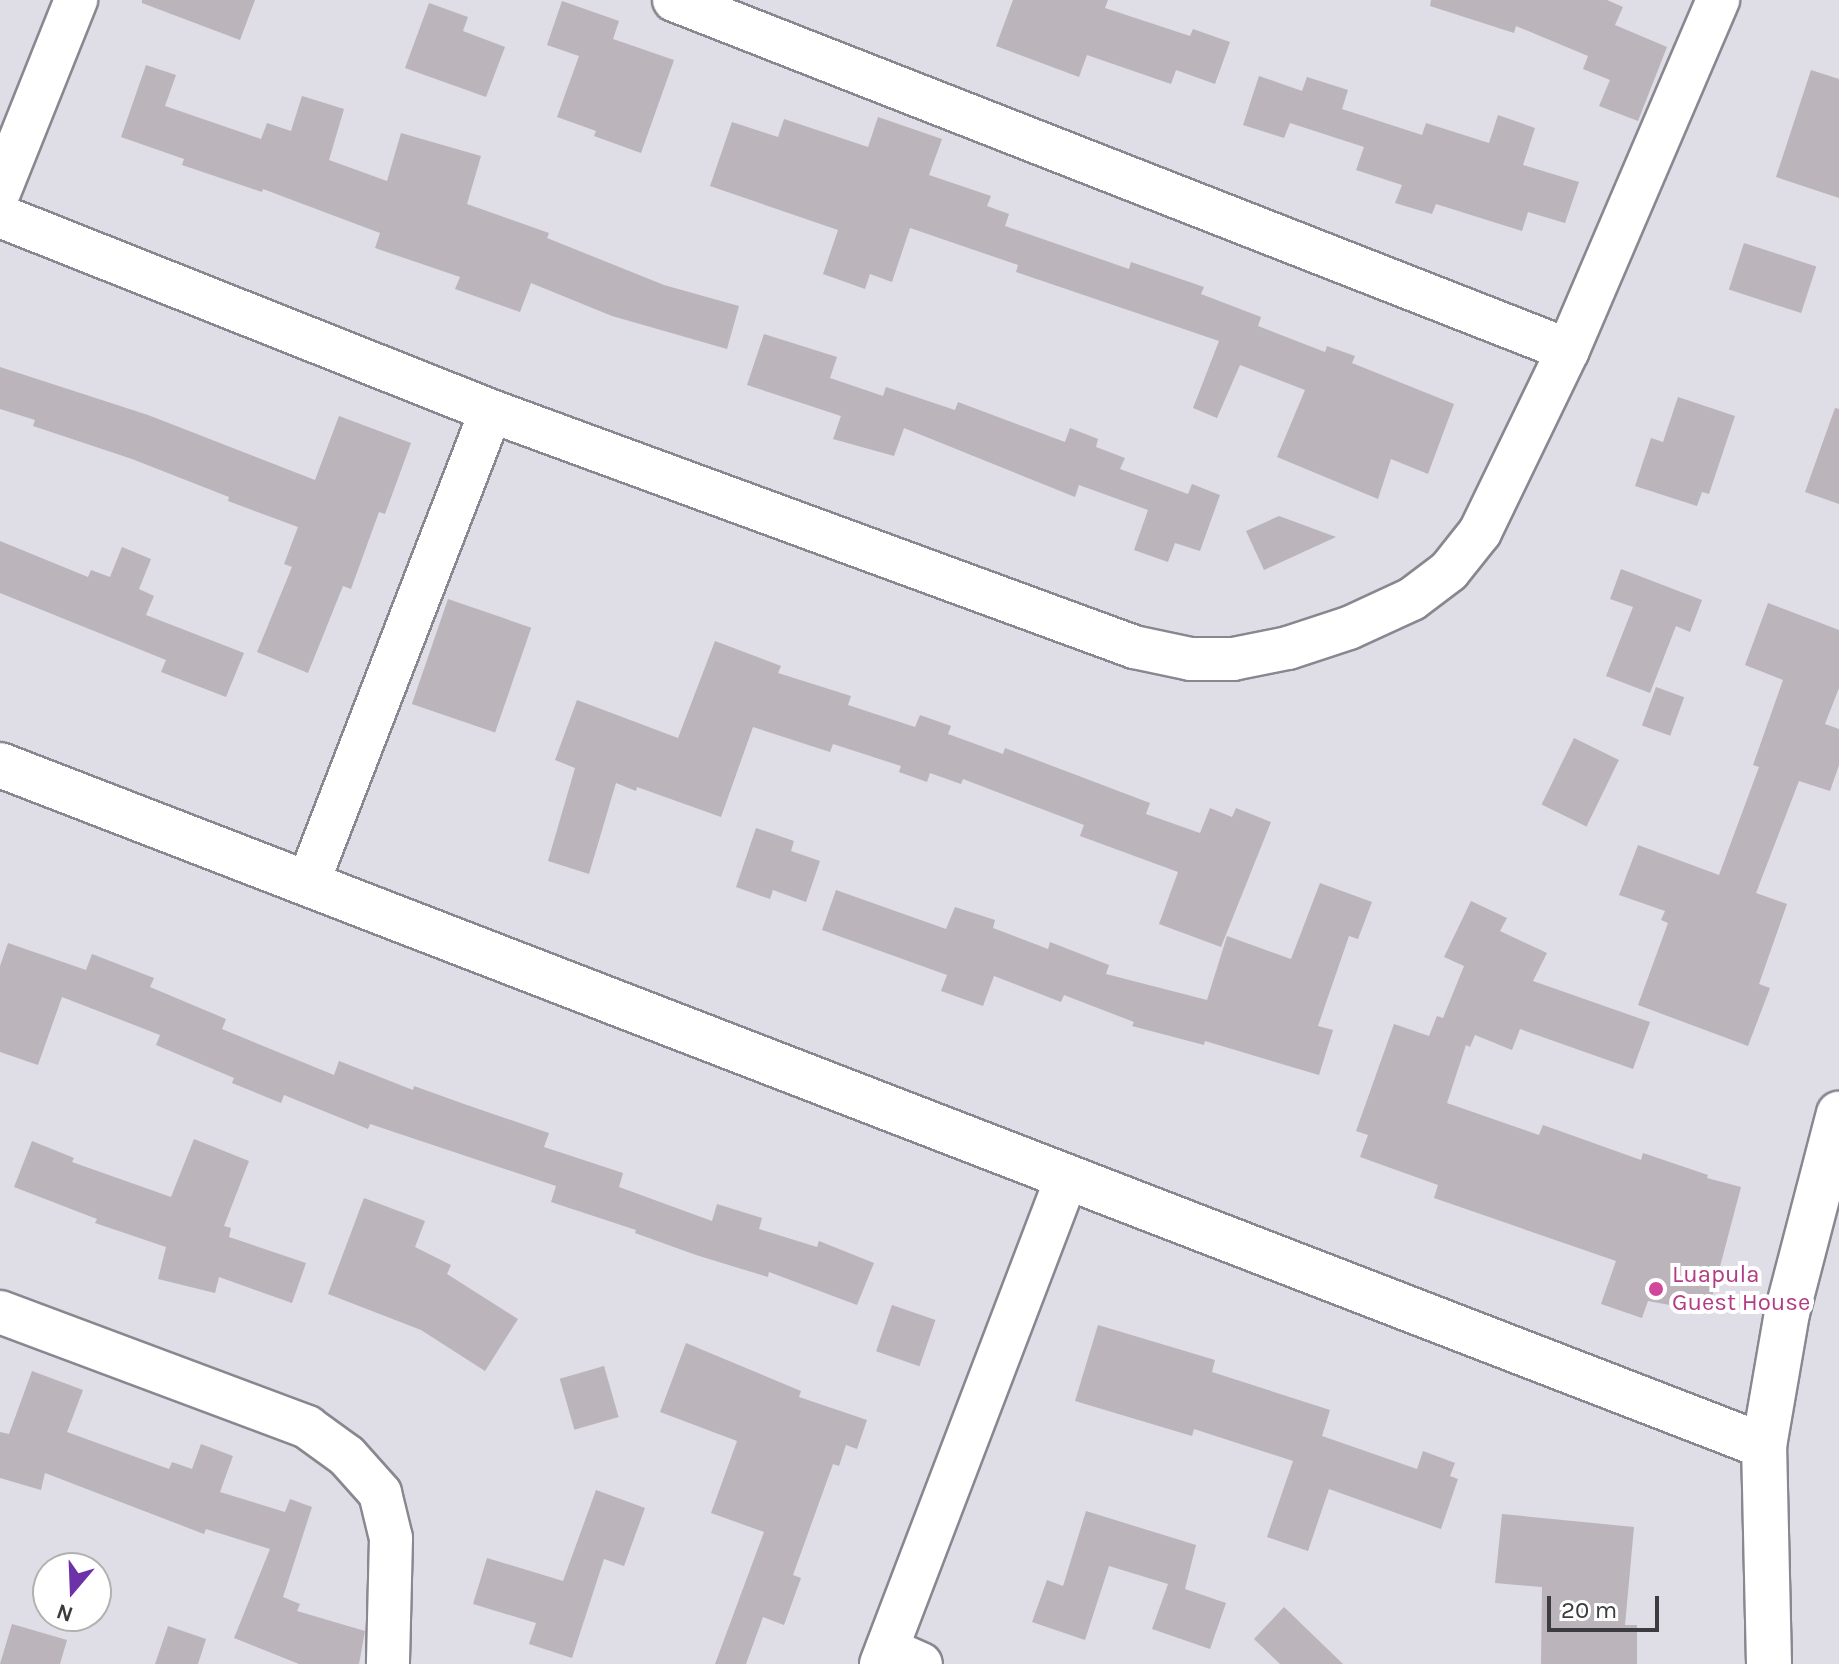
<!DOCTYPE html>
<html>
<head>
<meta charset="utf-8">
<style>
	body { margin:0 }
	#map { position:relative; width:1839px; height:1664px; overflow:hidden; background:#dfdde6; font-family:Karla,sans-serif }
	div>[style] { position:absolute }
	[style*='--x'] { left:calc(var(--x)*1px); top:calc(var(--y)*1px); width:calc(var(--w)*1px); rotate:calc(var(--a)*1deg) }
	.building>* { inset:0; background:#bbb4bb; transform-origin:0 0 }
	.roads { filter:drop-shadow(2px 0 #898790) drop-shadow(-2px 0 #898790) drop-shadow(0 2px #898790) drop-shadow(0 -2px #898790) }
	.street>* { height:42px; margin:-21px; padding:0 21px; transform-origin:21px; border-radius:21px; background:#fff }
	.secondary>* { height:44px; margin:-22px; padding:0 22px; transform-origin:22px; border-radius:22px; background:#fff }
	.dots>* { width:22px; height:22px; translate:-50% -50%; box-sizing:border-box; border:4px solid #fff; border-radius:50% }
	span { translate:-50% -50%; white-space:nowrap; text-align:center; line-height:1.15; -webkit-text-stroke:8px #fff; paint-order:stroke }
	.hotel-label { font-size:24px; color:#b23c85 }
	.left { translate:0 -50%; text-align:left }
	.north { position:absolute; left:32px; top:1552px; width:80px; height:80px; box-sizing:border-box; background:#fff; border:2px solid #b1b1b2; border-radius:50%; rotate:199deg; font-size:22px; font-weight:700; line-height:32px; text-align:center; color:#3c3b3f }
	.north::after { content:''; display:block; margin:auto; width:28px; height:36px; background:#6e32a8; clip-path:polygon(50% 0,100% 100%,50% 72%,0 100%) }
	.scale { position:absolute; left:1547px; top:1596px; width:112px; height:36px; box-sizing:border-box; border:4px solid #3c3b3f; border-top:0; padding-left:10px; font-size:24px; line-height:28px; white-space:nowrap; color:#3c3b3f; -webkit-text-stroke:6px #fff; paint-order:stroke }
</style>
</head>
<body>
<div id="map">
	<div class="building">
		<i style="clip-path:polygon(142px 0,255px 0,240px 40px,142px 3px)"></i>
		<i style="clip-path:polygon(1013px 0,1108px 0,1105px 8px,1190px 36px,1193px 29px,1230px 42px,1215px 84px,1176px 70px,1171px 84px,1087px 55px,1079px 77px,996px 46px)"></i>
		<i style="clip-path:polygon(1431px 0,1607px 0,1623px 7px,1615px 25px,1667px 47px,1638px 121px,1599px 106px,1610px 80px,1583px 69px,1588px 56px,1516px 26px,1514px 33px,1430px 6px)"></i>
		<i style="clip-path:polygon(562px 1px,619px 21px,613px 39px,674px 60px,641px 153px,594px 136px,596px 131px,557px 117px,579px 56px,547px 45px)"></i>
		<i style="clip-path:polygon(429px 3px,468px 17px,463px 31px,505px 47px,486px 97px,405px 68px)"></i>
		<i style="clip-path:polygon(146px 65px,176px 75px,165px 106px,261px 139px,267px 123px,291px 131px,302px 96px,344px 109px,329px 160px,387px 181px,401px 133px,481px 156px,467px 204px,549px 233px,547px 238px,664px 285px,739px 306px,727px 349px,612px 316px,531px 283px,520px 312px,455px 289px,460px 277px,375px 248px,380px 233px,263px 189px,262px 192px,182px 165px,184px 159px,121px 137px)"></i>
		<i style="clip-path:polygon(1811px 70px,1839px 79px,1839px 198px,1776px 177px)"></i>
		<i style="clip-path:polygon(1259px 76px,1302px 91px,1307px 77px,1348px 90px,1342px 109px,1422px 135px,1426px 123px,1489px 143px,1498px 115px,1535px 128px,1523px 165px,1579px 182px,1565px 223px,1528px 212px,1522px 231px,1436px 204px,1432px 214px,1395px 203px,1402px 185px,1356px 170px,1364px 147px,1290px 123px,1284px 138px,1243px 125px)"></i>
		<i style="clip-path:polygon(878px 117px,942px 139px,929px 175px,991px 196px,987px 206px,1009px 214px,1005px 226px,1129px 269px,1131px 262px,1204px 287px,1201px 294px,1261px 317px,1258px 326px,1325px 352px,1327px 346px,1355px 356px,1352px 363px,1454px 404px,1428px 474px,1391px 459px,1378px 499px,1277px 457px,1305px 390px,1240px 365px,1217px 418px,1193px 408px,1219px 341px,1016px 272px,1018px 265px,910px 228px,892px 282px,870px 274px,865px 289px,823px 274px,838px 230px,710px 186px,732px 122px,778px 137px,784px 119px,868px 147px)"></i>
		<i style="left:1744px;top:243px;width:76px;height:49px;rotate:18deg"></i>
		<i style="clip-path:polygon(764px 334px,837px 357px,830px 378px,883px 396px,886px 387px,955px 410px,958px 402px,1065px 442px,1070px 428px,1098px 439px,1096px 447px,1125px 458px,1120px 469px,1188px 494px,1192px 484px,1220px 495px,1200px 551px,1175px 543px,1168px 562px,1134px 550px,1148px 510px,1079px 485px,1075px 497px,904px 428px,894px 456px,833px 439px,841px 416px,747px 385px)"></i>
		<i style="clip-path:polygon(0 367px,148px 415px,315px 480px,339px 416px,411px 443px,385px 514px,379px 512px,351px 589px,343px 586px,308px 673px,257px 652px,292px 567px,284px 564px,298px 527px,228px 501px,229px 497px,132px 459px,33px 426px,35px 420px,0 409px)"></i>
		<i style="clip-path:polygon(1678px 397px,1735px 416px,1709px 494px,1702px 492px,1697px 506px,1635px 486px,1651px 438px,1663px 442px)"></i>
		<i style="clip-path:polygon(1835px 408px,1839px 409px,1839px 504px,1805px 492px)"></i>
		<i style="clip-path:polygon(1279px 516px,1336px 537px,1264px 570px,1246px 531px)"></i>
		<i style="clip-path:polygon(0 541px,88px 577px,91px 570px,110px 577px,122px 547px,151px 559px,139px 589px,154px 596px,146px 615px,244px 653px,226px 697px,161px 672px,166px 660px,0 593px)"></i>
		<i style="clip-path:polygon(1621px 569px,1702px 600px,1690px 632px,1676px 626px,1650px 693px,1606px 676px,1633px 607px,1610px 599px)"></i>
		<i style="left:448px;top:599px;width:88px;height:111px;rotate:19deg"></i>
		<i style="clip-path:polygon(1768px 603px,1839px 630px,1839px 688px,1825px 724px,1839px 729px,1839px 765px,1830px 791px,1799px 781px,1756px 893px,1787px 904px,1759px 984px,1770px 988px,1748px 1046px,1638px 1005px,1668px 923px,1661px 920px,1665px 911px,1619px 895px,1638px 845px,1719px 875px,1759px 767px,1753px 765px,1783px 680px,1745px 665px)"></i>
		<i style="clip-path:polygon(715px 641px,781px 666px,778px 673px,851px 696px,848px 705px,915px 727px,920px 715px,951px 726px,948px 734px,1003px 754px,1005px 748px,1150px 803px,1146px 814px,1200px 833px,1210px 808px,1232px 817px,1236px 808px,1271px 822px,1221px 947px,1159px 924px,1178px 872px,1080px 836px,1084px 825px,963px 779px,961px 784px,930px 773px,927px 782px,899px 772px,901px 766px,833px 744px,830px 752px,753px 727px,721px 817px,637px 787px,636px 791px,616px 783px,589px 874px,548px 861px,575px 768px,555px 760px,577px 700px,678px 738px)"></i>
		<i style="left:1656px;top:687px;width:30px;height:41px;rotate:20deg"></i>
		<i style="left:1574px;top:738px;width:50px;height:74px;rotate:26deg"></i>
		<i style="clip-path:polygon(756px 828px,794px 841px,791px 851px,820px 861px,806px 902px,773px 890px,770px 899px,736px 887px)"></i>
		<i style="clip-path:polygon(1320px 883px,1372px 902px,1358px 939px,1349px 936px,1318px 1026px,1333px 1030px,1319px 1075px,1205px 1041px,1204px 1045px,1132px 1026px,1134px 1022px,1064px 995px,1061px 1002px,994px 976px,983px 1006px,941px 991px,947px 975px,822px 930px,836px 890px,946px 929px,955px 907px,995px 920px,993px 928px,1048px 949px,1050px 942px,1109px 965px,1106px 974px,1207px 1000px,1227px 936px,1291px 959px)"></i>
		<i style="clip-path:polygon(1471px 901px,1507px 918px,1500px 931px,1547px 953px,1533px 981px,1650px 1022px,1633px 1069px,1520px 1029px,1512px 1050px,1475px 1035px,1470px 1047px,1466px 1045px,1447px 1103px,1539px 1135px,1543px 1125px,1641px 1160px,1643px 1153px,1708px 1175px,1707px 1178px,1741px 1187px,1708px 1312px,1648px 1301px,1642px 1318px,1601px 1304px,1616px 1261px,1434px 1198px,1438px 1185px,1360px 1157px,1368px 1135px,1356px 1131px,1394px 1024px,1429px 1036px,1437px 1016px,1443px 1018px,1464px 966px,1444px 957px)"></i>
		<i style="clip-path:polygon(8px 943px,86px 970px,92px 954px,154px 978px,150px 987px,226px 1019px,222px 1029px,334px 1075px,339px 1061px,413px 1090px,414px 1086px,464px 1104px,549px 1133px,544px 1147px,623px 1173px,619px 1187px,712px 1221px,717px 1204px,762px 1218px,759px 1229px,817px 1247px,819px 1241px,874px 1263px,857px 1305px,769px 1272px,768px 1277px,696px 1255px,635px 1233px,636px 1230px,551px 1202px,556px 1186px,370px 1124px,368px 1129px,284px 1095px,281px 1103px,232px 1083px,234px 1078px,156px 1045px,160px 1035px,62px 997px,38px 1065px,0 1052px,0 966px)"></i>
		<i style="clip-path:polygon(194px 1139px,249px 1161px,224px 1226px,231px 1228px,229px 1237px,306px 1263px,292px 1303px,219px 1277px,215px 1293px,158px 1279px,166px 1247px,95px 1223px,97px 1219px,14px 1187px,32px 1141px,74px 1158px,72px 1162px,171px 1197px)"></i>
		<i style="clip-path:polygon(364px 1198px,425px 1221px,415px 1247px,451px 1265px,447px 1274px,518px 1319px,485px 1371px,421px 1330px,328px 1294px)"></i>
		<i style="left:892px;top:1305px;width:46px;height:49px;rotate:19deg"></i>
		<i style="clip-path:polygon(1098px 1325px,1215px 1360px,1212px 1372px,1330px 1410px,1322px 1436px,1417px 1469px,1423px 1451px,1455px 1463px,1450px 1476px,1458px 1479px,1441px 1529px,1329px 1489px,1308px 1551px,1267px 1537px,1293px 1461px,1194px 1429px,1192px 1436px,1075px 1401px)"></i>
		<i style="clip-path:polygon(686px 1343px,801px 1391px,799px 1397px,867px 1420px,857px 1449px,846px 1445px,839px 1466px,833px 1464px,793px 1575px,801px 1578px,784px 1625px,763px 1617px,746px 1664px,715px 1664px,764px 1532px,711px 1513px,737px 1441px,660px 1412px)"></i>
		<i style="left:604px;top:1366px;width:53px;height:46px;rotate:74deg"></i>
		<i style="clip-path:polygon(32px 1371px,83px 1390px,67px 1432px,169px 1469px,172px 1462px,192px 1469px,201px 1444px,233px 1456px,220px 1492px,285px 1512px,290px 1499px,312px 1507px,283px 1597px,300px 1604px,297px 1611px,365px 1631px,359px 1664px,299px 1664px,234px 1638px,270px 1549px,206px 1529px,204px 1534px,45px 1473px,41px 1490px,0 1478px,0 1432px,9px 1434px)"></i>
		<i style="clip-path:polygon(596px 1490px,645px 1508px,624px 1566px,604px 1559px,572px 1658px,529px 1644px,536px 1623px,473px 1604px,487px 1558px,563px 1581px)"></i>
		<i style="clip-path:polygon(1086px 1511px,1196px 1545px,1185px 1589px,1226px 1603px,1210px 1649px,1152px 1629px,1168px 1584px,1109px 1566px,1085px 1640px,1032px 1622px,1047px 1580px,1063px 1586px)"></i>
		<i style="clip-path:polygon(1502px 1514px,1634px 1527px,1625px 1625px,1637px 1625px,1637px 1664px,1541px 1664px,1542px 1587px,1495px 1583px)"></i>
		<i style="clip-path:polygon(1284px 1607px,1343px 1664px,1280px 1664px,1254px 1639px)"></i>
		<i style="clip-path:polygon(12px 1624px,67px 1640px,60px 1664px,0 1664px)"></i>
		<i style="clip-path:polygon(168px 1626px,206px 1639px,198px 1664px,155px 1664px)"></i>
	</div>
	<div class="roads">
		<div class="street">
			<i style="--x:674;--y:0;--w:960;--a:21.38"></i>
			<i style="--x:0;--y:190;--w:205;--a:-68.2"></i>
			<i style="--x:0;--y:216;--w:528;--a:21.66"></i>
			<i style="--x:491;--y:411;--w:685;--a:20.15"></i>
			<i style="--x:1134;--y:647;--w:58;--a:11.9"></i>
			<i style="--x:1191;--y:659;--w:42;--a:0"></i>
			<i style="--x:1233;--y:659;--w:56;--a:-11.3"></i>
			<i style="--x:1288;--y:648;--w:64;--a:-18.2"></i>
			<i style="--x:1349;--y:628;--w:69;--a:-24.7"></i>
			<i style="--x:1412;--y:599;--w:46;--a:-37.1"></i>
			<i style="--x:1449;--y:571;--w:50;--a:-51.5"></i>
			<i style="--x:1480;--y:532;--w:202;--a:-64.2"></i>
			<i style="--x:1568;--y:350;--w:381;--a:-66.8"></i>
			<i style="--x:308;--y:883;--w:506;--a:-68.81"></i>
			<i style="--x:0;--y:1312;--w:328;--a:20.5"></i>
			<i style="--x:307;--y:1427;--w:49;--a:35.9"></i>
			<i style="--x:347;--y:1456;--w:50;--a:48.3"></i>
			<i style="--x:380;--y:1493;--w:46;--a:76.3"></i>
			<i style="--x:391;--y:1538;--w:126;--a:91.4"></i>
			<i style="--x:887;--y:1649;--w:37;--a:24"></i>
			<i style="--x:881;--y:1664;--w:521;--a:-69.1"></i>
		</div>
		<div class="secondary">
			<i style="--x:0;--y:765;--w:1891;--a:21.11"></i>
			<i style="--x:1769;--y:1664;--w:218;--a:-91.3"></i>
			<i style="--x:1764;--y:1446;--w:135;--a:-80.2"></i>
			<i style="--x:1787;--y:1313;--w:206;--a:-75.4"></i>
		</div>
	</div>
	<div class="dots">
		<i style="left:1656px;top:1289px;background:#d1479c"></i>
	</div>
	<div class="hotel-label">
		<span class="left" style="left:1672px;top:1289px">Luapula<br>Guest House</span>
	</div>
	<div class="north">N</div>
	<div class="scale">20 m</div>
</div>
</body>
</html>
